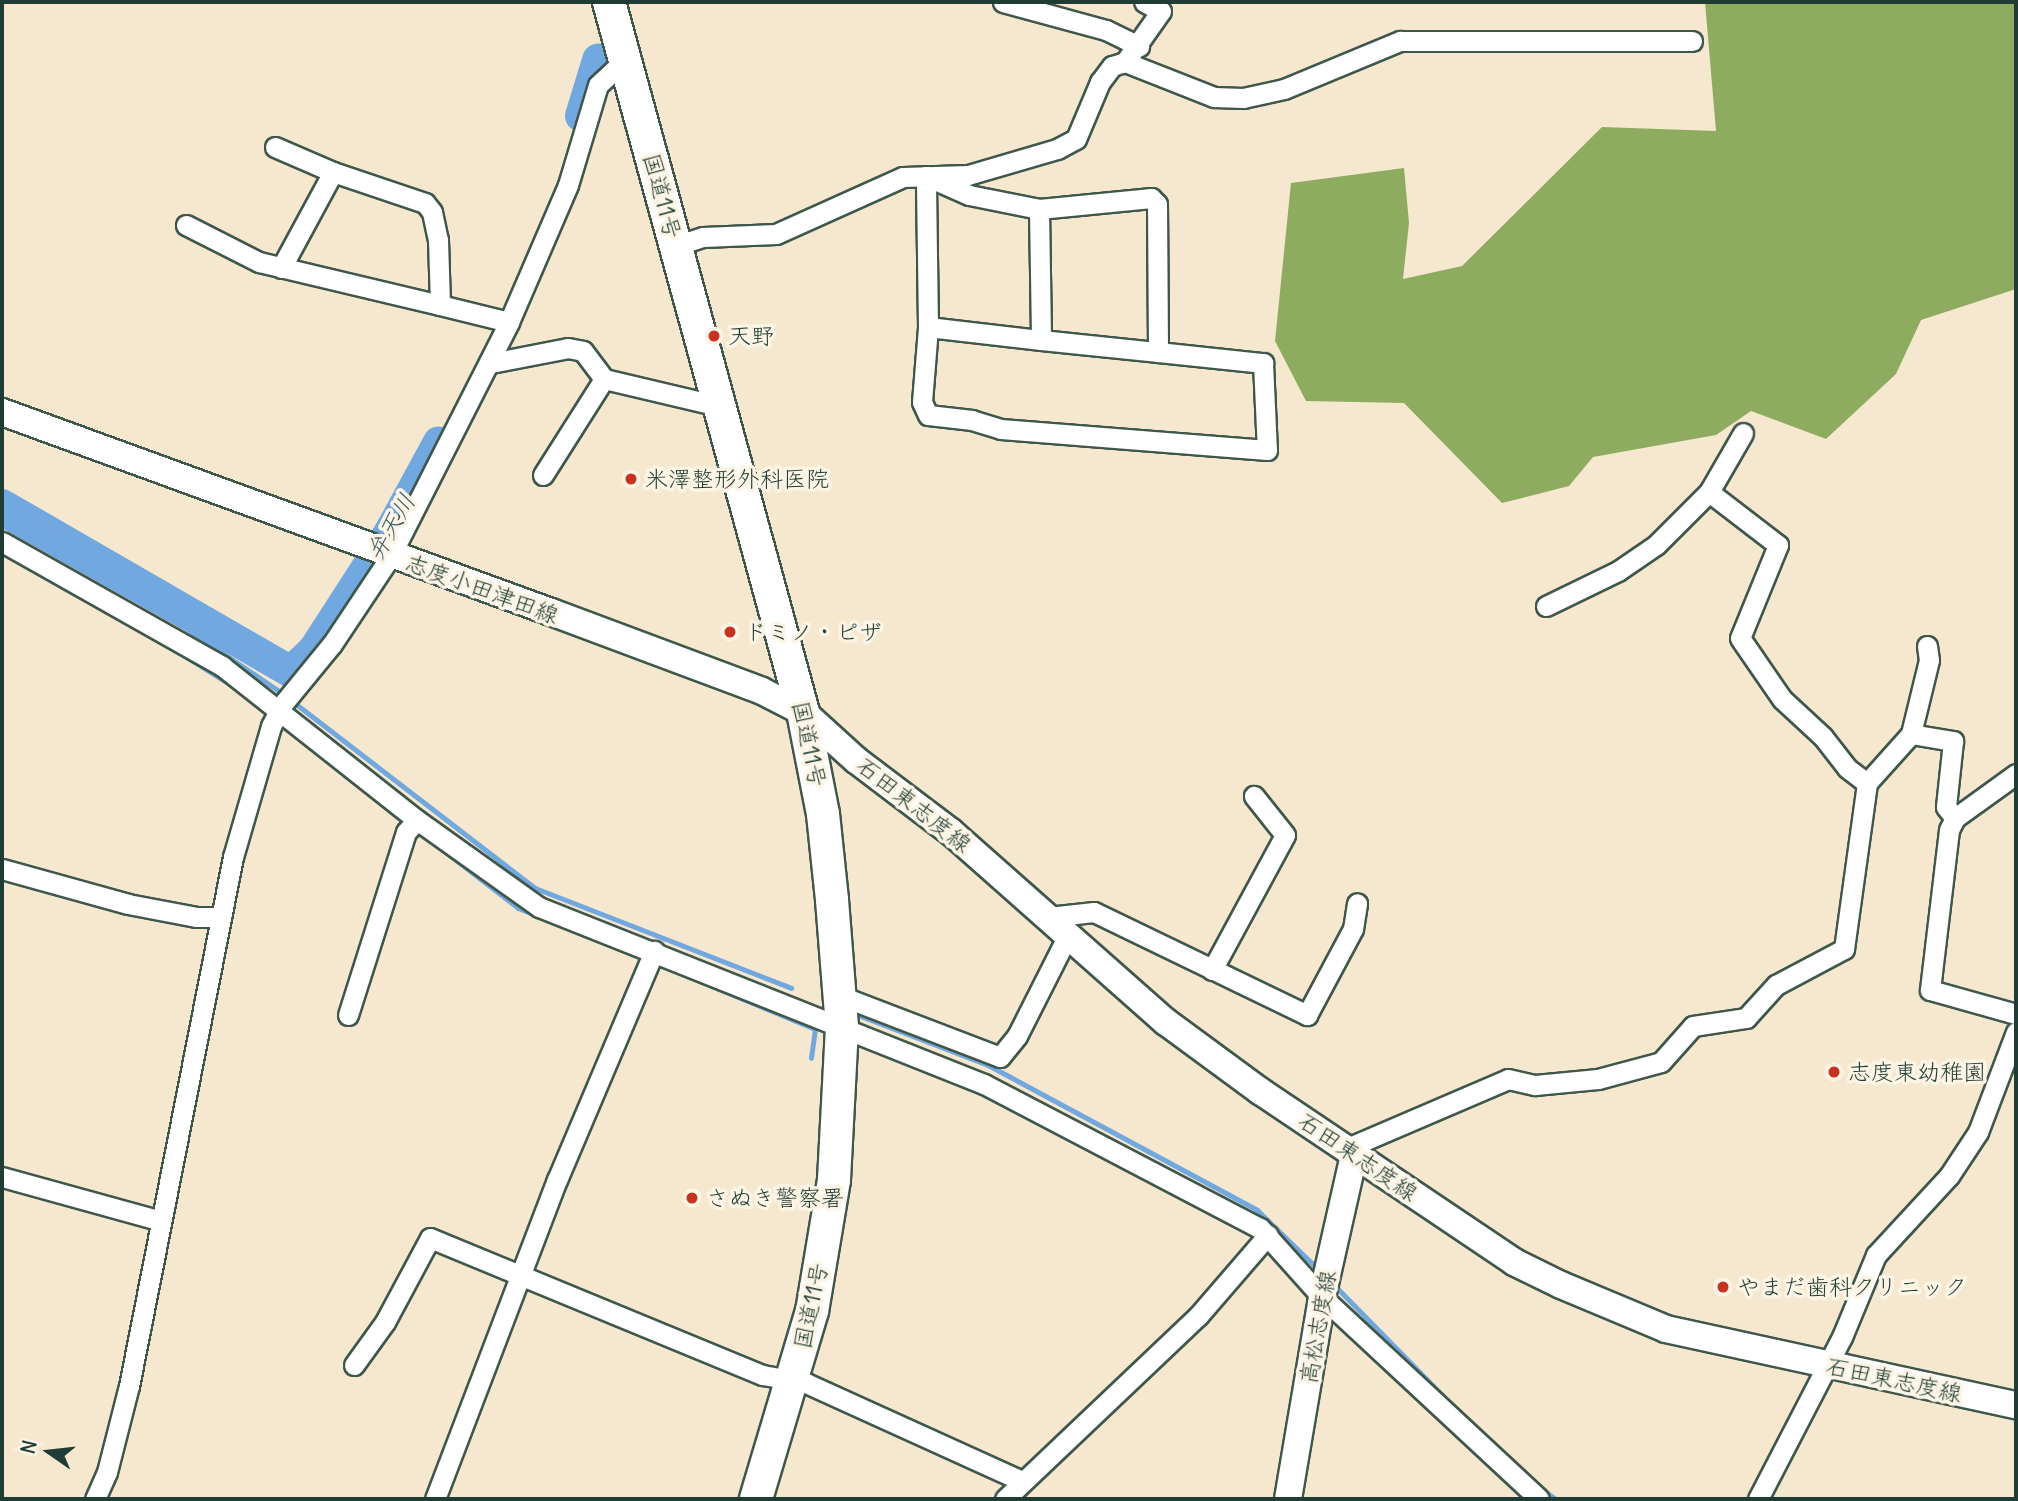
<!DOCTYPE html>
<html>
<head>
<meta charset="utf-8">
<style>
	body { margin:0 }
	#map { position:relative; width:2018px; height:1501px; overflow:hidden; background:#f6e8cf; font-family:Delius,"Klee One",sans-serif }
	div>[style] { position:absolute }
	[style*='--x'] { left:calc(var(--x)*1px); top:calc(var(--y)*1px); width:calc(var(--w)*1px); rotate:calc(var(--a)*1deg) }
	.forest>* { inset:0; background:#8dac5f }
	.stream>* { height:5px; margin:-2.5px; padding:0 2.5px; transform-origin:2.5px; border-radius:2.5px; background:#71a8e0 }
	.river>* { height:32px; margin:-16px; padding:0 16px; transform-origin:16px; border-radius:16px; background:#71a8e0 }
	.roads { filter:drop-shadow(2px 0 #3f574b) drop-shadow(-2px 0 #3f574b) drop-shadow(0 2px #3f574b) drop-shadow(0 -2px #3f574b) }
	.minor>* { height:19px; margin:-9.5px; padding:0 9.5px; transform-origin:9.5px; border-radius:9.5px; background:#fff }
	.secondary>* { height:26px; margin:-13px; padding:0 13px; transform-origin:13px; border-radius:13px; background:#fff }
	.trunk>* { height:32px; margin:-16px; padding:0 16px; transform-origin:16px; border-radius:16px; background:#fff }
	.dots>* { width:19px; height:19px; translate:-50% -50%; box-sizing:border-box; border:4px solid #fcf5e5; border-radius:50% }
	span { translate:-50% -50%; white-space:nowrap; text-align:center; line-height:1.15; -webkit-text-stroke:7px #fcf5e5; paint-order:stroke }
	.street-label { font-size:23px; color:#1f3d34 }
	.poi-label { font-size:23px; color:#1f3d34 }
	.left { translate:0 -50%; text-align:left }
	.water-label { font-size:24px; color:#385d68; font-style:italic }
	.frame { position:absolute; inset:0; border:4px solid #1f3d34; pointer-events:none }
	.north { position:absolute; left:14px; top:1417px; width:70px; height:70px; -webkit-text-stroke:5px #fcf5e5; paint-order:stroke; rotate:284deg; font-size:19px; font-weight:700; line-height:28px; text-align:center; color:#1f3d34 }
	.north::after { content:''; display:block; margin:auto; width:24px; height:32px; background:#1f3d34; clip-path:polygon(50% 0,100% 100%,50% 72%,0 100%) }
</style>
</head>
<body>
<div id="map">
	<div class="forest">
		<i style="clip-path:polygon(1705px 2px,2016px 2px,2016px 289px,1921px 320px,1896px 374px,1826px 439px,1751px 411px,1716px 435px,1593px 457px,1569px 486px,1502px 503px,1404px 403px,1306px 401px,1275px 341px,1291px 183px,1404px 168px,1409px 223px,1403px 279px,1462px 266px,1602px 127px,1716px 131px)"></i>
	</div>
	<div class="stream">
		<i style="--x:2;--y:525;--w:212;--a:29.3"></i>
		<i style="--x:187;--y:629;--w:118;--a:34"></i>
		<i style="--x:183;--y:655;--w:57;--a:32"></i>
		<i style="--x:292;--y:701;--w:307;--a:37.6"></i>
		<i style="--x:535;--y:888;--w:275;--a:21.3"></i>
		<i style="--x:435;--y:844;--w:105;--a:37.6"></i>
		<i style="--x:518;--y:908;--w:22;--a:22"></i>
		<i style="--x:680;--y:973;--w:146;--a:22.5"></i>
		<i style="--x:815;--y:1029;--w:29;--a:98"></i>
		<i style="--x:858;--y:1015;--w:139;--a:21"></i>
		<i style="--x:988;--y:1065;--w:306;--a:28.3"></i>
		<i style="--x:1257;--y:1210;--w:88;--a:44.1"></i>
		<i style="--x:1335;--y:1286;--w:171;--a:45.5"></i>
		<i style="--x:1541;--y:1489;--w:18;--a:34"></i>
	</div>
	<div class="river">
		<i style="--x:581;--y:116;--w:59;--a:-73.1"></i>
		<i style="--x:2;--y:505;--w:334;--a:30"></i>
		<i style="--x:291;--y:672;--w:32;--a:-44"></i>
		<i style="--x:314;--y:650;--w:140;--a:-57.2"></i>
		<i style="--x:390;--y:532;--w:102;--a:-61.4"></i>
	</div>
	<div class="roads">
		<div class="minor">
			<i style="--x:1003;--y:2;--w:107;--a:15.2"></i>
			<i style="--x:1106;--y:30;--w:37;--a:26"></i>
			<i style="--x:1125;--y:62;--w:96;--a:21.5"></i>
			<i style="--x:1214;--y:97;--w:29;--a:2"></i>
			<i style="--x:1243;--y:98;--w:42;--a:-12.4"></i>
			<i style="--x:1284;--y:89;--w:126;--a:-22.5"></i>
			<i style="--x:1400;--y:41;--w:292;--a:0"></i>
			<i style="--x:275;--y:147;--w:63;--a:23.3"></i>
			<i style="--x:333;--y:172;--w:109;--a:118.4"></i>
			<i style="--x:333;--y:172;--w:97;--a:18.6"></i>
			<i style="--x:425;--y:203;--w:11;--a:52"></i>
			<i style="--x:432;--y:212;--w:29;--a:78"></i>
			<i style="--x:438;--y:240;--w:65;--a:88.2"></i>
			<i style="--x:440;--y:305;--w:71;--a:13.8"></i>
			<i style="--x:1039;--y:209;--w:113;--a:-5.6"></i>
			<i style="--x:1151;--y:198;--w:8;--a:45"></i>
			<i style="--x:1157;--y:204;--w:148;--a:89.6"></i>
			<i style="--x:186;--y:225;--w:82;--a:26.9"></i>
			<i style="--x:259;--y:262;--w:186;--a:13.4"></i>
			<i style="--x:675;--y:246;--w:29;--a:-18"></i>
			<i style="--x:703;--y:237;--w:73;--a:-2.4"></i>
			<i style="--x:776;--y:234;--w:139;--a:-24.2"></i>
			<i style="--x:903;--y:177;--w:65;--a:-1.8"></i>
			<i style="--x:968;--y:175;--w:93;--a:-16.3"></i>
			<i style="--x:1057;--y:149;--w:21;--a:-28"></i>
			<i style="--x:1076;--y:139;--w:62;--a:-67.2"></i>
			<i style="--x:1100;--y:82;--w:20;--a:-53"></i>
			<i style="--x:1112;--y:66;--w:14;--a:-17"></i>
			<i style="--x:1125;--y:62;--w:62;--a:-54.8"></i>
			<i style="--x:1161;--y:11;--w:19;--a:-152"></i>
			<i style="--x:928;--y:327;--w:114;--a:6.6"></i>
			<i style="--x:1041;--y:340;--w:118;--a:5.9"></i>
			<i style="--x:1158;--y:352;--w:106;--a:6"></i>
			<i style="--x:1263;--y:363;--w:87;--a:87.4"></i>
			<i style="--x:1267;--y:450;--w:267;--a:-175.5"></i>
			<i style="--x:1001;--y:429;--w:30;--a:-163"></i>
			<i style="--x:972;--y:420;--w:44;--a:-173.5"></i>
			<i style="--x:928;--y:415;--w:14;--a:-115"></i>
			<i style="--x:922;--y:402;--w:75;--a:-85.4"></i>
			<i style="--x:928;--y:327;--w:151;--a:-90.8"></i>
			<i style="--x:926;--y:176;--w:47;--a:23.8"></i>
			<i style="--x:969;--y:195;--w:71;--a:11.3"></i>
			<i style="--x:1039;--y:209;--w:131;--a:89.1"></i>
			<i style="--x:491;--y:363;--w:78;--a:-11"></i>
			<i style="--x:568;--y:348;--w:15;--a:11"></i>
			<i style="--x:583;--y:351;--w:35;--a:53"></i>
			<i style="--x:543;--y:475;--w:114;--a:-57.6"></i>
			<i style="--x:604;--y:379;--w:117;--a:13.3"></i>
			<i style="--x:1709;--y:492;--w:87;--a:37.5"></i>
			<i style="--x:1778;--y:545;--w:100;--a:112.2"></i>
			<i style="--x:1740;--y:638;--w:74;--a:55.5"></i>
			<i style="--x:1782;--y:699;--w:56;--a:42.8"></i>
			<i style="--x:1823;--y:737;--w:39;--a:52"></i>
			<i style="--x:1847;--y:768;--w:25;--a:37"></i>
			<i style="--x:2;--y:542;--w:253;--a:29.4"></i>
			<i style="--x:222;--y:666;--w:248;--a:38.3"></i>
			<i style="--x:417;--y:820;--w:150;--a:35.5"></i>
			<i style="--x:539;--y:907;--w:479;--a:21.7"></i>
			<i style="--x:984;--y:1084;--w:311;--a:27.6"></i>
			<i style="--x:1260;--y:1228;--w:93;--a:48.1"></i>
			<i style="--x:1322;--y:1297;--w:296;--a:42.9"></i>
			<i style="--x:1546;--y:606;--w:80;--a:-25.9"></i>
			<i style="--x:1618;--y:571;--w:46;--a:-34.4"></i>
			<i style="--x:1656;--y:545;--w:75;--a:-45"></i>
			<i style="--x:1709;--y:492;--w:68;--a:-60"></i>
			<i style="--x:1927;--y:646;--w:14;--a:82"></i>
			<i style="--x:1929;--y:660;--w:76;--a:103.7"></i>
			<i style="--x:1911;--y:734;--w:43;--a:9.5"></i>
			<i style="--x:1953;--y:741;--w:66;--a:96.1"></i>
			<i style="--x:1946;--y:807;--w:14;--a:51"></i>
			<i style="--x:2016;--y:774;--w:75;--a:144.2"></i>
			<i style="--x:1955;--y:818;--w:13;--a:117"></i>
			<i style="--x:1949;--y:830;--w:161;--a:96.8"></i>
			<i style="--x:1930;--y:990;--w:89;--a:15.6"></i>
			<i style="--x:2;--y:869;--w:131;--a:15.5"></i>
			<i style="--x:128;--y:904;--w:69;--a:10.8"></i>
			<i style="--x:196;--y:917;--w:24;--a:0"></i>
			<i style="--x:1048;--y:917;--w:46;--a:-6.2"></i>
			<i style="--x:1094;--y:912;--w:237;--a:25.8"></i>
			<i style="--x:1307;--y:1015;--w:98;--a:-61.9"></i>
			<i style="--x:1353;--y:929;--w:26;--a:-81"></i>
			<i style="--x:1212;--y:970;--w:153;--a:-61.6"></i>
			<i style="--x:1285;--y:835;--w:50;--a:-128.5"></i>
			<i style="--x:841;--y:996;--w:170;--a:21"></i>
			<i style="--x:1000;--y:1057;--w:27;--a:-51"></i>
			<i style="--x:1017;--y:1036;--w:113;--a:-63.2"></i>
			<i style="--x:348;--y:1015;--w:192;--a:-72.4"></i>
			<i style="--x:406;--y:832;--w:16;--a:-47"></i>
			<i style="--x:1345;--y:1149;--w:177;--a:-23.2"></i>
			<i style="--x:1508;--y:1079;--w:28;--a:13"></i>
			<i style="--x:1535;--y:1085;--w:63;--a:-5.4"></i>
			<i style="--x:1598;--y:1079;--w:65;--a:-15.1"></i>
			<i style="--x:1661;--y:1062;--w:48;--a:-48.4"></i>
			<i style="--x:1693;--y:1026;--w:54;--a:-8.6"></i>
			<i style="--x:1746;--y:1018;--w:45;--a:-47.7"></i>
			<i style="--x:1776;--y:985;--w:77;--a:-27.9"></i>
			<i style="--x:1844;--y:949;--w:168;--a:-82.1"></i>
			<i style="--x:1867;--y:783;--w:66;--a:-48.1"></i>
			<i style="--x:2;--y:1177;--w:162;--a:15.4"></i>
			<i style="--x:354;--y:1365;--w:53;--a:-54.2"></i>
			<i style="--x:385;--y:1322;--w:95;--a:-61.8"></i>
			<i style="--x:430;--y:1238;--w:360;--a:22.4"></i>
			<i style="--x:763;--y:1375;--w:44;--a:10.5"></i>
			<i style="--x:806;--y:1383;--w:237;--a:24.4"></i>
			<i style="--x:95;--y:1499;--w:30;--a:-66"></i>
			<i style="--x:107;--y:1472;--w:89;--a:-75.7"></i>
			<i style="--x:129;--y:1386;--w:539;--a:-78.88"></i>
			<i style="--x:233;--y:857;--w:136;--a:-73.8"></i>
			<i style="--x:271;--y:726;--w:24;--a:-62"></i>
			<i style="--x:282;--y:705;--w:79;--a:-50.7"></i>
			<i style="--x:332;--y:644;--w:105;--a:-56.3"></i>
			<i style="--x:390;--y:557;--w:263;--a:-63.1"></i>
			<i style="--x:509;--y:322;--w:149;--a:-66.7"></i>
			<i style="--x:568;--y:185;--w:104;--a:-73.3"></i>
			<i style="--x:598;--y:85;--w:37;--a:-43"></i>
			<i style="--x:435;--y:1499;--w:342;--a:-69.1"></i>
			<i style="--x:557;--y:1180;--w:249;--a:-67"></i>
			<i style="--x:1005;--y:1499;--w:266;--a:-43.5"></i>
			<i style="--x:1198;--y:1316;--w:107;--a:-49.2"></i>
			<i style="--x:1758;--y:1499;--w:182;--a:-62.6"></i>
			<i style="--x:1842;--y:1337;--w:89;--a:-67.5"></i>
			<i style="--x:1876;--y:1255;--w:108;--a:-47.3"></i>
			<i style="--x:1949;--y:1176;--w:53;--a:-56.6"></i>
			<i style="--x:1978;--y:1132;--w:107;--a:-69.2"></i>
		</div>
		<div class="secondary">
			<i style="--x:2;--y:412;--w:584;--a:20.02"></i>
			<i style="--x:551;--y:612;--w:225;--a:20.5"></i>
			<i style="--x:762;--y:691;--w:46;--a:27.1"></i>
			<i style="--x:803;--y:712;--w:72;--a:42.2"></i>
			<i style="--x:856;--y:760;--w:119;--a:37.2"></i>
			<i style="--x:951;--y:832;--w:287;--a:41.5"></i>
			<i style="--x:1166;--y:1022;--w:117;--a:36.3"></i>
			<i style="--x:1260;--y:1091;--w:306;--a:33.9"></i>
			<i style="--x:1514;--y:1262;--w:52;--a:26.1"></i>
			<i style="--x:1561;--y:1285;--w:114;--a:22.7"></i>
			<i style="--x:1666;--y:1329;--w:358;--a:12.3"></i>
			<i style="--x:1288;--y:1499;--w:205;--a:-80.4"></i>
			<i style="--x:1322;--y:1297;--w:146;--a:-77.3"></i>
		</div>
		<div class="trunk">
			<i style="--x:609;--y:2;--w:736;--a:74.72"></i>
			<i style="--x:803;--y:712;--w:104;--a:78.9"></i>
			<i style="--x:823;--y:814;--w:86;--a:84"></i>
			<i style="--x:832;--y:900;--w:127;--a:85.5"></i>
			<i style="--x:842;--y:1027;--w:153;--a:93"></i>
			<i style="--x:834;--y:1180;--w:133;--a:99.5"></i>
			<i style="--x:812;--y:1311;--w:196;--a:106.6"></i>
		</div>
	</div>
	<div class="dots">
		<i style="left:714px;top:336px;background:#c8321e"></i>
		<i style="left:631px;top:479px;background:#c8321e"></i>
		<i style="left:730px;top:632px;background:#c8321e"></i>
		<i style="left:1834px;top:1072px;background:#c8321e"></i>
		<i style="left:692px;top:1198px;background:#c8321e"></i>
		<i style="left:1723px;top:1287px;background:#c8321e"></i>
	</div>
	<div class="street-label">
		<span style="left:662px;top:196px;rotate:75deg">国道11号</span>
		<span style="left:482px;top:589px;rotate:20deg">志度小田津田線</span>
		<span style="left:809px;top:744px;rotate:78deg">国道11号</span>
		<span style="left:914px;top:805px;rotate:38deg">石田東志度線</span>
		<span style="left:1358px;top:1157px;rotate:34deg">石田東志度線</span>
		<span style="left:811px;top:1306px;rotate:-78deg">国道11号</span>
		<span style="left:1318px;top:1327px;rotate:-80deg">高松志度線</span>
		<span style="left:1894px;top:1380px;rotate:12deg">石田東志度線</span>
	</div>
	<div class="poi-label">
		<span class="left" style="left:728px;top:336px">天野</span>
		<span class="left" style="left:645px;top:479px">米澤整形外科医院</span>
		<span class="left" style="left:744px;top:632px">ドミノ・ピザ</span>
		<span class="left" style="left:1848px;top:1072px">志度東幼稚園</span>
		<span class="left" style="left:706px;top:1198px">さぬき警察署</span>
		<span class="left" style="left:1737px;top:1287px">やまだ歯科クリニック</span>
	</div>
	<div class="water-label">
		<span style="left:391px;top:527px;rotate:-60deg">弁天川</span>
	</div>
	<div class="frame"></div>
	<div class="north">N</div>
</div>
</body>
</html>
